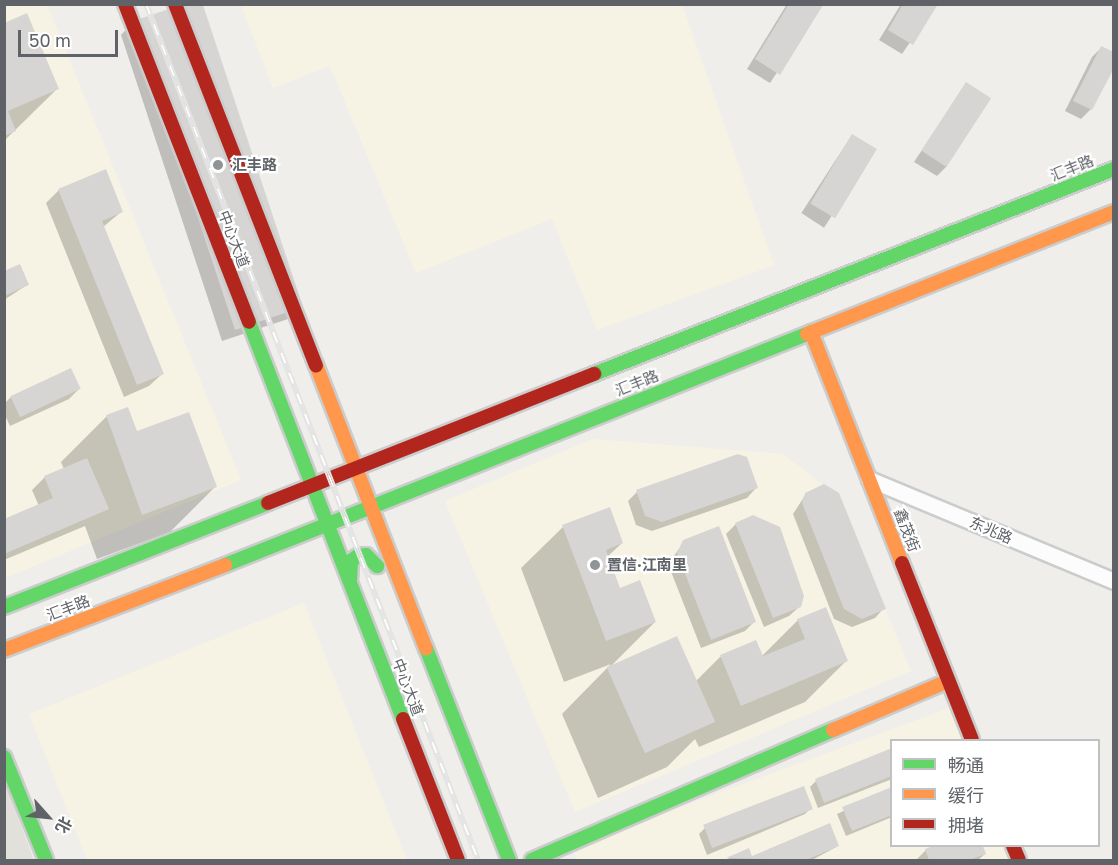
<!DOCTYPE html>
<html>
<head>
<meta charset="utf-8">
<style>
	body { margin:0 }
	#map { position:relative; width:1118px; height:865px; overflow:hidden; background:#efeeea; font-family:"Golos Text","Noto Sans SC",sans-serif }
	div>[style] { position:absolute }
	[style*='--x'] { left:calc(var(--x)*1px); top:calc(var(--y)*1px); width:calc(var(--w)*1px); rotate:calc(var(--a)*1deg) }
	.commercial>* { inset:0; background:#f7f3e4 }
	.education>* { inset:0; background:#e2e0da }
	.shadow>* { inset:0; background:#0003; transform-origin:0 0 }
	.building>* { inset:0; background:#d6d5d3; transform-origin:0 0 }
	.roads { filter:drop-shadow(2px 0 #cbcccc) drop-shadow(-2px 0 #cbcccc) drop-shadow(0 2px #cbcccc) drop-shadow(0 -2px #cbcccc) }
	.street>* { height:15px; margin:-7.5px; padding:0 7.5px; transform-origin:7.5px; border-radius:7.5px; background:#fdfcfc }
	.fast>* { height:14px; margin:-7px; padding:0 7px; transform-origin:7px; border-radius:7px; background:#63d668 }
	.slow>* { height:14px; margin:-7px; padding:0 7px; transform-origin:7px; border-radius:7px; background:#ff974d }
	.jam>* { height:14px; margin:-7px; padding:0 7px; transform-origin:7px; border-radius:7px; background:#b3261e }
	.rail>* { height:6px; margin-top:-3px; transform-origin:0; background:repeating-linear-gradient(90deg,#fff 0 11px,#e4e4e4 0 22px); box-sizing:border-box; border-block:2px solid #e4e4e4 }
	.dots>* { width:16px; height:16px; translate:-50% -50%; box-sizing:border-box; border:3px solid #fff; border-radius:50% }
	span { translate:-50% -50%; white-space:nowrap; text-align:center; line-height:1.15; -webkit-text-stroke:4.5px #fff; paint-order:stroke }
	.poi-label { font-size:15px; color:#5f6368; font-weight:700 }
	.left { translate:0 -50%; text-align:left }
	.street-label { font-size:15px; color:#5f6368 }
	.frame { position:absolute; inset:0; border:6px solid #5f6368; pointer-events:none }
	.legend { position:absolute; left:890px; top:739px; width:210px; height:108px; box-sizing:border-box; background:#fff; border:2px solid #bfc1c3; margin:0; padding:8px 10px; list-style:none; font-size:18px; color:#5f6368 }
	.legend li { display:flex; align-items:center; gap:12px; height:30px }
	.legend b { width:30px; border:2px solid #bfc1c3 }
	.north { position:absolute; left:18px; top:787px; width:60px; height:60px; -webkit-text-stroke:4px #fff; paint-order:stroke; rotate:117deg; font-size:16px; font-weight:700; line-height:24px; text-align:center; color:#5f6368 }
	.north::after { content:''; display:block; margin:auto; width:21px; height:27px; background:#5f6368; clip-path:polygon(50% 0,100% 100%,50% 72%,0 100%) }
	.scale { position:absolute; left:18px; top:30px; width:100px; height:27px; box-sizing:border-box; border:3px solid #5f6368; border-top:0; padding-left:8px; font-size:18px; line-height:21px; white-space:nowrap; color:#5f6368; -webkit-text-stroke:4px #fff; paint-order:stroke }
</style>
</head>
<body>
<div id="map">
	<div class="commercial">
		<i style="clip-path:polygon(5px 5px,47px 5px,241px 480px,5px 578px)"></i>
		<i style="clip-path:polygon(241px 5px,682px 5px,774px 265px,597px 330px,552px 219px,416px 273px,330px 66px,273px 88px)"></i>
		<i style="clip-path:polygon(593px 439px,783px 454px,839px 497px,911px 671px,575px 812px,445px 501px)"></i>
		<i style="clip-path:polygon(304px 603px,407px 860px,87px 860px,29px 714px)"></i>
		<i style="clip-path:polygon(955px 706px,968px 740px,892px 740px,892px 846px,1006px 846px,1012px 860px,577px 860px,572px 847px)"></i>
	</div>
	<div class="education">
		<i style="clip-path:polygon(5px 783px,34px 860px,5px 860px)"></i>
	</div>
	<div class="shadow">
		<i style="clip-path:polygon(185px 4px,201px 4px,301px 306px,288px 319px,222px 341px,121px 35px,133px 22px)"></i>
		<i style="clip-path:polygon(787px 4px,821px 6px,770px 83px,747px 69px)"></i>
		<i style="clip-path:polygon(901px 4px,936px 4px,902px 54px,879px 40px)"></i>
		<i style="clip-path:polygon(4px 24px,57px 89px,4px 141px)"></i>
		<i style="clip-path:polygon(1101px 48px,1091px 109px,1081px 119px,1065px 111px,1092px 57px)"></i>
		<i style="clip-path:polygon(966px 84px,947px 166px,937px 176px,914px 162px)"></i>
		<i style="left:852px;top:135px;width:27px;height:93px;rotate:33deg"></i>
		<i style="clip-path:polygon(59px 190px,121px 212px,103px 227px,162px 374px,149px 386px,124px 397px,46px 203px)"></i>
		<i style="clip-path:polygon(4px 272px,27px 285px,4px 300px)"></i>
		<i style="clip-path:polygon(79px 389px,69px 399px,10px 426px,4px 413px,4px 404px,11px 397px)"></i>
		<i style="clip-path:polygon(107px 416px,215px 487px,170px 532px,97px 559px,85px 526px,4px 560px,4px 521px,39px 506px,32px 490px,45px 477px,64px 469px,61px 462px)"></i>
		<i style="clip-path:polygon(756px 488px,747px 498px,652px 531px,636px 525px,628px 501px,637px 492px)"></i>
		<i style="clip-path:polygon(806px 494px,884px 608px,875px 618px,852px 627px,834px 619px,793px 514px)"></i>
		<i style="clip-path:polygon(736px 524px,799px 607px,789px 616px,764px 627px,726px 534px)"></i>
		<i style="clip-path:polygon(563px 527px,622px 543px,607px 557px,619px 590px,655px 622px,609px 668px,695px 682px,720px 657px,756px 642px,762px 656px,798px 620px,846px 661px,805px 702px,699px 747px,695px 739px,667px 767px,598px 798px,562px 714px,611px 664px,564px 682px,521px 568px)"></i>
		<i style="clip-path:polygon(684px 542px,754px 622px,745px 631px,701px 648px,668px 564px)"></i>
		<i style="clip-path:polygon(892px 750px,892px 779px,818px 808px,810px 787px,816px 781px)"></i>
		<i style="clip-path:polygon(892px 788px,892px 817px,846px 836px,837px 814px)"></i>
		<i style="clip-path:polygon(811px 808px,805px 814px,707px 855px,699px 834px,705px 828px)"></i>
		<i style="clip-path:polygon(838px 846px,812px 860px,725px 860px,748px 850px,751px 858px)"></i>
		<i style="clip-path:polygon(938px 846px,982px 846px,985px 854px,978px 860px,916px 860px,926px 850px)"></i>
	</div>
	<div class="building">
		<i style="clip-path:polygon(789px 4px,823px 5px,780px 75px,755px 59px)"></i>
		<i style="clip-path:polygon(903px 4px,938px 4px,913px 45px,888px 30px)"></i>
		<i style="clip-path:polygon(181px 5px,203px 5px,303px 307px,235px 330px,133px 21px)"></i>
		<i style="clip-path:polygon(27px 13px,59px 89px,8px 111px,16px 131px,4px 136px,4px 23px)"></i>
		<i style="clip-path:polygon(1101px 46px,1114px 52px,1114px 68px,1092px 110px,1073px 101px)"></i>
		<i style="left:966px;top:82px;width:30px;height:82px;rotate:33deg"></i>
		<i style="left:852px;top:134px;width:29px;height:81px;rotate:31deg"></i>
		<i style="clip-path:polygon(106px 169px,123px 212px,102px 221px,164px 374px,137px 385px,58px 189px)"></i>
		<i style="clip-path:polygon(20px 264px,29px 285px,4px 296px,4px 271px)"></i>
		<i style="left:71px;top:368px;width:23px;height:67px;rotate:65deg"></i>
		<i style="clip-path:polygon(128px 407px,137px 431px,189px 412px,217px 487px,142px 515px,106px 415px)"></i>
		<i style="clip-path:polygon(738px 454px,747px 457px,758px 488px,662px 522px,645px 516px,636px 490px)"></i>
		<i style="clip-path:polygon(87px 458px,109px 509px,4px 554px,4px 519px,53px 498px,44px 476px)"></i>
		<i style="clip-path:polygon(824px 484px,839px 493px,886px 609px,862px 619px,844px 609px,802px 503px,805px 493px)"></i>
		<i style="clip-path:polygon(610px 507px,623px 543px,606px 550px,620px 588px,640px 580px,656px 622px,606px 641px,562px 525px)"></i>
		<i style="clip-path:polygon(753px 515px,780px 527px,804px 596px,801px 607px,773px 618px,735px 523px)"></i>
		<i style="clip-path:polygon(719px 526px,756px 622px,711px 640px,677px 553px,683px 540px)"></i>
		<i style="clip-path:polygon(826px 607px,848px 661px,741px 706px,720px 655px,756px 640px,763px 656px,805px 639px,797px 619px)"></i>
		<i style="left:677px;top:636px;width:94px;height:77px;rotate:66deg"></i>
		<i style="clip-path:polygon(892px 748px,892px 776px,824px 803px,815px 779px)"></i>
		<i style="left:804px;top:786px;width:25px;height:108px;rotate:69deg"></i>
		<i style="clip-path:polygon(892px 787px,892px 815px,852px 831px,842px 807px)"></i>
		<i style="clip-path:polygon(830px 823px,839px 846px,806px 860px,726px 858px,749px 848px,752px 856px)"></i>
		<i style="clip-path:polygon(933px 846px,983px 846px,986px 854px,969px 860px,929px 860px,925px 849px)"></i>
	</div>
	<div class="roads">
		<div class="street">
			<i style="--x:869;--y:479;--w:265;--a:22.6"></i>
		</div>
		<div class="fast">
			<i style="--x:249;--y:322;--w:426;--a:68.8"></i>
			<i style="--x:594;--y:374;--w:559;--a:-21.52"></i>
			<i style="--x:225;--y:565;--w:626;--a:-21.65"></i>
			<i style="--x:350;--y:581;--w:20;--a:-87"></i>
			<i style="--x:351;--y:561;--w:9;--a:-36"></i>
			<i style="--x:358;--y:556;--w:8;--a:-7"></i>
			<i style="--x:366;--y:555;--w:16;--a:45"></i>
			<i style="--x:4;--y:607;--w:284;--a:-21.5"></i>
			<i style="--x:426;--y:648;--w:228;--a:68.6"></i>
			<i style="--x:4;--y:757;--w:111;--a:67.8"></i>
			<i style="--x:532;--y:860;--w:328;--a:-23.4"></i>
		</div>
		<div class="slow">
			<i style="--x:811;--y:332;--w:248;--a:68.5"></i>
			<i style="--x:807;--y:334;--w:330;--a:-21.7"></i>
			<i style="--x:316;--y:365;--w:304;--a:68.8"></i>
			<i style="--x:4;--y:650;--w:237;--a:-21"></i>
			<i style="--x:833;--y:730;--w:125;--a:-23.1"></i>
		</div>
		<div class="jam">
			<i style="--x:125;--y:4;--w:341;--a:68.7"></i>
			<i style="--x:175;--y:4;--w:388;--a:68.7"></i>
			<i style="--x:268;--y:503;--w:351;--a:-21.6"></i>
			<i style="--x:902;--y:563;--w:190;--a:68.4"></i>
			<i style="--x:403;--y:719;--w:151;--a:68.7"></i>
			<i style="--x:1013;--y:846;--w:15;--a:67"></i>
		</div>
	</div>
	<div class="rail">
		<i style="--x:146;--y:4;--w:918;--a:68.8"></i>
	</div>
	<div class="dots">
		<i style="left:218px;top:165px;background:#919496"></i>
		<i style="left:595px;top:565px;background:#919496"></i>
	</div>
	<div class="poi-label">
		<span class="left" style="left:232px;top:165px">汇丰路</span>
		<span class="left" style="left:607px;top:565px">置信·江南里</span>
	</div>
	<div class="street-label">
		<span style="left:1072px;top:168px;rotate:-22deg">汇丰路</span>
		<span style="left:234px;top:239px;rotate:69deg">中心大道</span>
		<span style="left:637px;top:383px;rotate:-22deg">汇丰路</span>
		<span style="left:907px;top:530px;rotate:69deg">鑫茂街</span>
		<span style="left:991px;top:530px;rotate:23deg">东兆路</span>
		<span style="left:68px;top:608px;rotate:-21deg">汇丰路</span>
		<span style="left:408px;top:687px;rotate:69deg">中心大道</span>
	</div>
	<div class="frame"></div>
	<ul class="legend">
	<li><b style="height:8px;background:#63d668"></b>畅通</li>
	<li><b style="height:8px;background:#ff974d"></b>缓行</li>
	<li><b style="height:8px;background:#b3261e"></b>拥堵</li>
	</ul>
	<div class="north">北</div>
	<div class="scale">50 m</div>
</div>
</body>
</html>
